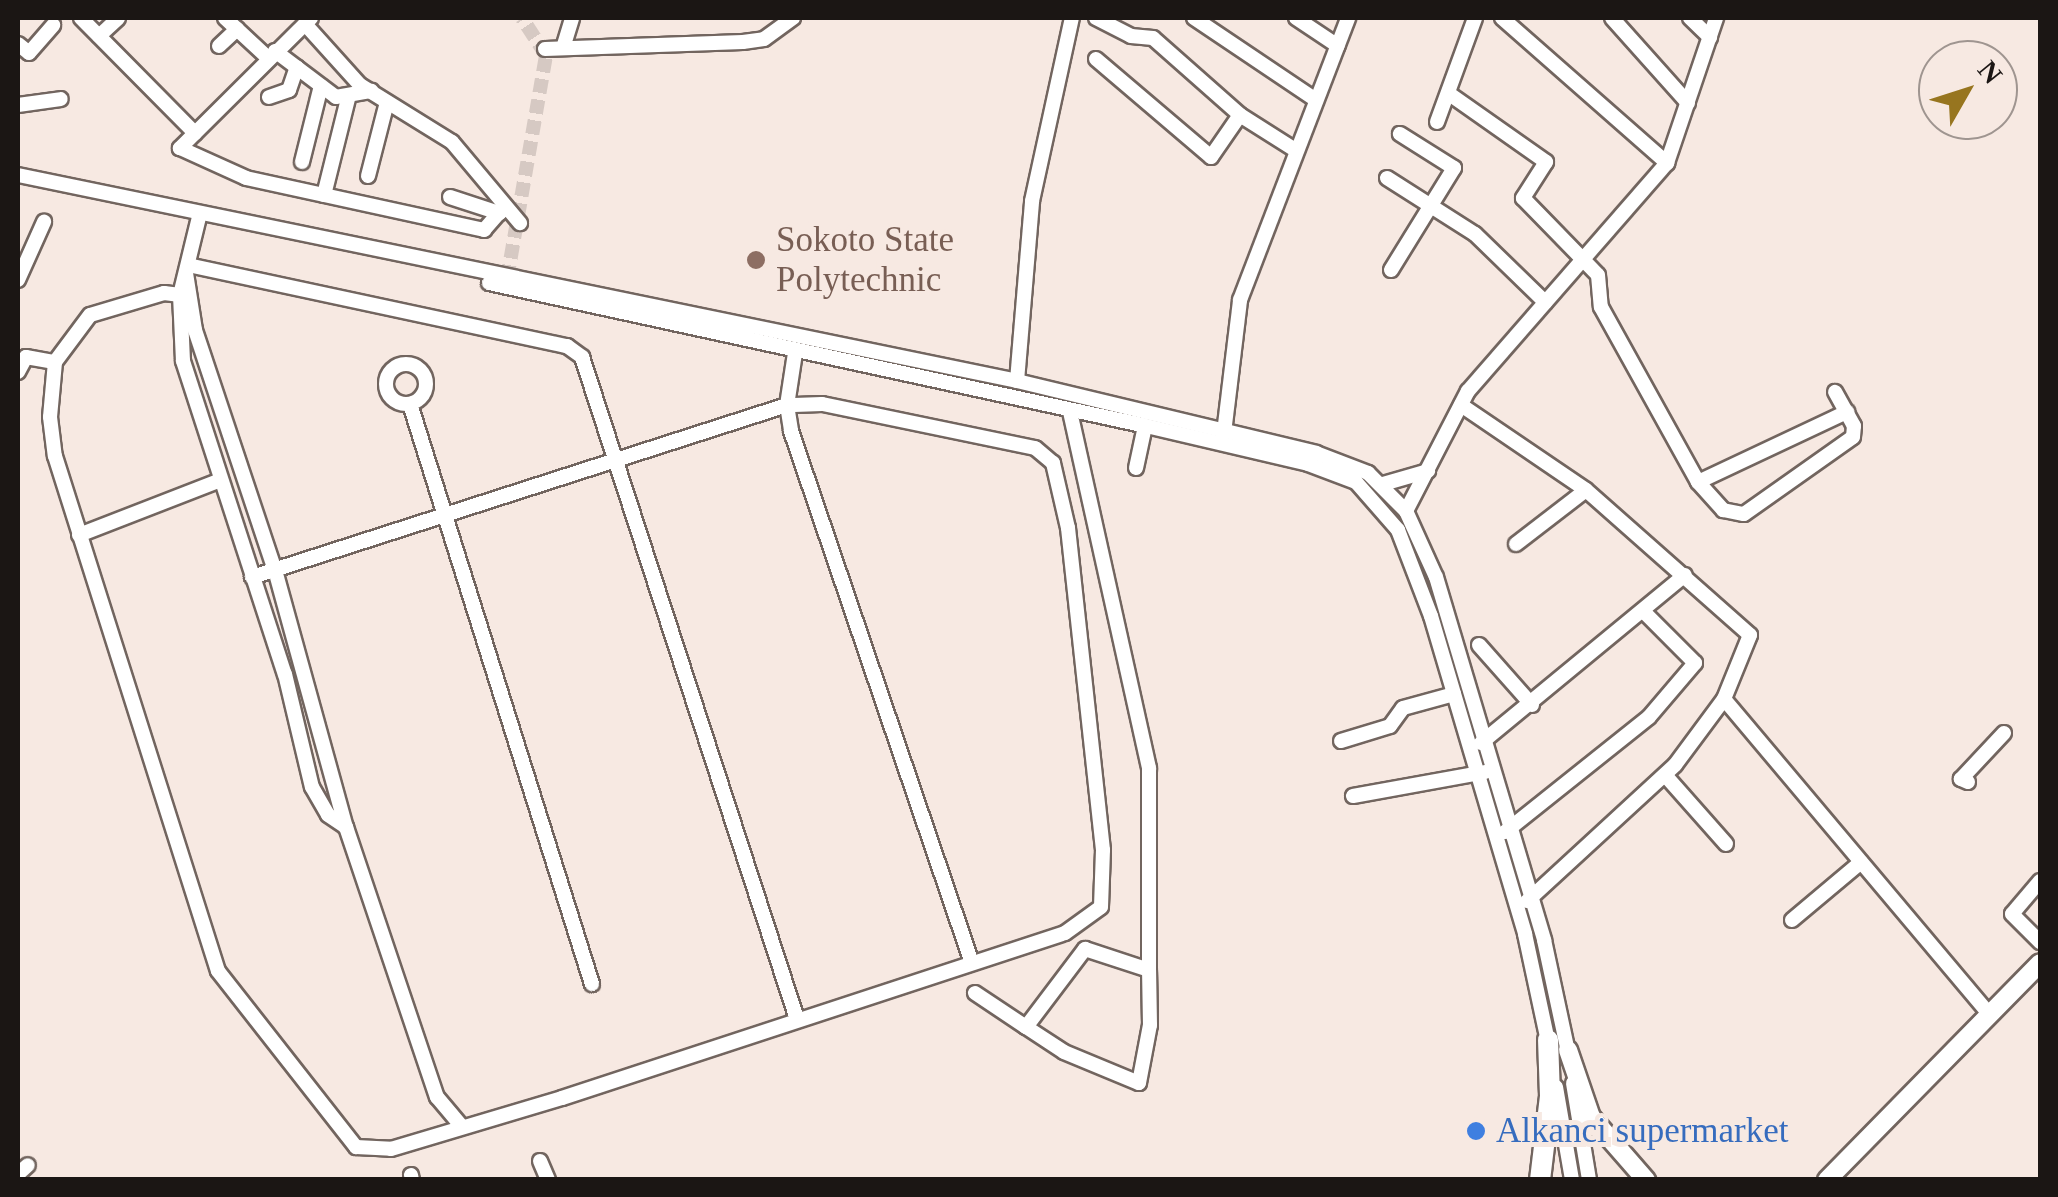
<!DOCTYPE html>
<html>
<head>
<meta charset="utf-8">
<style>
	body { margin:0 }
	#map { position:relative; width:2058px; height:1197px; overflow:hidden; background:#f7e9e2; font-family:Georgia,serif }
	div>[style] { position:absolute }
	[style*='--x'] { left:calc(var(--x)*1px); top:calc(var(--y)*1px); width:calc(var(--w)*1px); rotate:calc(var(--a)*1deg) }
	.minor-tunnel>* { height:14px; margin-top:-7px; transform-origin:0; background:repeating-linear-gradient(90deg,#d6c9c3 0 14px,transparent 0 21px) }
	.roads { filter:drop-shadow(2px 0 #72655f) drop-shadow(-2px 0 #72655f) drop-shadow(0 2px #72655f) drop-shadow(0 -2px #72655f) }
	.minor>* { height:14px; margin:-7px; padding:0 7px; transform-origin:7px; border-radius:7px; background:#fff }
	.minor>.ring { margin:-7px; padding:0; box-sizing:content-box; background:none; border:14px solid #fff; border-radius:50% }
	.major>* { height:18px; margin:-9px; padding:0 9px; transform-origin:9px; border-radius:9px; background:#fff }
	.highway>* { height:20px; margin:-10px; padding:0 10px; transform-origin:10px; border-radius:10px; background:#fff }
	.dots>* { width:28px; height:28px; translate:-50% -50%; box-sizing:border-box; border:5px solid #f7e9e2; border-radius:50% }
	span { translate:-50% -50%; white-space:nowrap; text-align:center; line-height:1.15; -webkit-text-stroke:10px #f7e9e2; paint-order:stroke }
	.education-label { font-size:35px; color:#785e54 }
	.left { translate:0 -50%; text-align:left }
	.shop-label { font-size:35px; color:#366cbe }
	.frame { position:absolute; inset:0; border:20px solid #1b1614; pointer-events:none }
	.north { position:absolute; left:1918px; top:40px; width:100px; height:100px; box-sizing:border-box; background:#f7e9e2; border:2px solid #9f9590; border-radius:50%; rotate:51deg; font-size:28px; font-weight:700; line-height:40px; text-align:center; color:#1b1614 }
	.north::after { content:''; display:block; margin:auto; width:35px; height:45px; background:#97751f; clip-path:polygon(50% 0,100% 100%,50% 72%,0 100%) }
</style>
</head>
<body>
<div id="map">
	<div class="minor-tunnel">
		<i style="--x:507;--y:279;--w:227;--a:-80.1"></i>
		<i style="--x:546;--y:55;--w:44;--a:-123"></i>
	</div>
	<div class="roads">
		<div class="minor">
			<i style="--x:81;--y:18;--w:162;--a:45.3"></i>
			<i style="--x:225;--y:18;--w:59;--a:42.9"></i>
			<i style="--x:311;--y:18;--w:185;--a:135.2"></i>
			<i style="--x:180;--y:148;--w:72;--a:24.4"></i>
			<i style="--x:246;--y:178;--w:244;--a:12.3"></i>
			<i style="--x:484;--y:230;--w:23;--a:-49"></i>
			<i style="--x:1096;--y:18;--w:39;--a:27"></i>
			<i style="--x:1131;--y:36;--w:22;--a:5"></i>
			<i style="--x:1153;--y:38;--w:116;--a:41.5"></i>
			<i style="--x:1240;--y:115;--w:67;--a:32.3"></i>
			<i style="--x:1194;--y:18;--w:147;--a:33.9"></i>
			<i style="--x:1296;--y:18;--w:50;--a:33.7"></i>
			<i style="--x:1502;--y:18;--w:220;--a:41.3"></i>
			<i style="--x:1612;--y:18;--w:114;--a:48.2"></i>
			<i style="--x:1690;--y:18;--w:28;--a:44"></i>
			<i style="--x:305;--y:24;--w:82;--a:48"></i>
			<i style="--x:360;--y:85;--w:108;--a:31.8"></i>
			<i style="--x:452;--y:142;--w:106;--a:50"></i>
			<i style="--x:99;--y:36;--w:26;--a:-43"></i>
			<i style="--x:18;--y:44;--w:14;--a:39"></i>
			<i style="--x:29;--y:53;--w:37;--a:-49"></i>
			<i style="--x:219;--y:46;--w:25;--a:-43"></i>
			<i style="--x:563;--y:48;--w:31;--a:-73"></i>
			<i style="--x:545;--y:49;--w:198;--a:-2"></i>
			<i style="--x:743;--y:42;--w:21;--a:-8"></i>
			<i style="--x:764;--y:39;--w:36;--a:-36"></i>
			<i style="--x:275;--y:51;--w:76;--a:37"></i>
			<i style="--x:336;--y:97;--w:36;--a:-10"></i>
			<i style="--x:1096;--y:59;--w:151;--a:40.4"></i>
			<i style="--x:1211;--y:157;--w:51;--a:-55.4"></i>
			<i style="--x:1448;--y:93;--w:120;--a:35.1"></i>
			<i style="--x:1546;--y:162;--w:43;--a:122.6"></i>
			<i style="--x:1523;--y:198;--w:107;--a:45.8"></i>
			<i style="--x:1598;--y:275;--w:32;--a:85"></i>
			<i style="--x:1601;--y:307;--w:200;--a:61"></i>
			<i style="--x:1698;--y:482;--w:38;--a:48"></i>
			<i style="--x:1723;--y:510;--w:21;--a:11"></i>
			<i style="--x:1744;--y:514;--w:133;--a:-35.2"></i>
			<i style="--x:1853;--y:437;--w:11;--a:-85"></i>
			<i style="--x:1854;--y:426;--w:39;--a:-119"></i>
			<i style="--x:269;--y:97;--w:21;--a:-19"></i>
			<i style="--x:289;--y:90;--w:24;--a:-71"></i>
			<i style="--x:18;--y:105;--w:43;--a:-7.9"></i>
			<i style="--x:1437;--y:122;--w:111;--a:-69.9"></i>
			<i style="--x:302;--y:162;--w:78;--a:-76"></i>
			<i style="--x:18;--y:175;--w:1020;--a:11.65"></i>
			<i style="--x:1017;--y:381;--w:308;--a:13.5"></i>
			<i style="--x:1316;--y:453;--w:56;--a:21"></i>
			<i style="--x:1368;--y:473;--w:54;--a:45"></i>
			<i style="--x:1406;--y:511;--w:72;--a:65.6"></i>
			<i style="--x:1436;--y:577;--w:379;--a:73.4"></i>
			<i style="--x:1544;--y:940;--w:120;--a:77.9"></i>
			<i style="--x:368;--y:176;--w:76;--a:-75.6"></i>
			<i style="--x:1387;--y:178;--w:104;--a:32.5"></i>
			<i style="--x:1475;--y:234;--w:98;--a:44.2"></i>
			<i style="--x:324;--y:195;--w:99;--a:-76"></i>
			<i style="--x:450;--y:197;--w:52;--a:18.1"></i>
			<i style="--x:499;--y:213;--w:7;--a:-34"></i>
			<i style="--x:200;--y:213;--w:84;--a:103.7"></i>
			<i style="--x:180;--y:295;--w:66;--a:87.4"></i>
			<i style="--x:183;--y:361;--w:329;--a:72"></i>
			<i style="--x:285;--y:674;--w:116;--a:76.6"></i>
			<i style="--x:312;--y:787;--w:32;--a:60"></i>
			<i style="--x:328;--y:815;--w:22;--a:34"></i>
			<i style="--x:188;--y:265;--w:388;--a:12.1"></i>
			<i style="--x:567;--y:346;--w:19;--a:36"></i>
			<i style="--x:582;--y:357;--w:693;--a:72.01"></i>
			<i style="--x:1391;--y:270;--w:120;--a:-58.3"></i>
			<i style="--x:1454;--y:168;--w:64;--a:-147.8"></i>
			<i style="--x:186;--y:273;--w:58;--a:81"></i>
			<i style="--x:195;--y:330;--w:253;--a:71.6"></i>
			<i style="--x:275;--y:570;--w:267;--a:74.6"></i>
			<i style="--x:346;--y:827;--w:285;--a:71.4"></i>
			<i style="--x:437;--y:1097;--w:38;--a:50"></i>
			<i style="--x:18;--y:280;--w:64;--a:-65.9"></i>
			<i style="--x:489;--y:283;--w:668;--a:12.27"></i>
			<i style="--x:1142;--y:425;--w:171;--a:13.2"></i>
			<i style="--x:1308;--y:464;--w:51;--a:20.6"></i>
			<i style="--x:1356;--y:482;--w:64;--a:48.8"></i>
			<i style="--x:1398;--y:530;--w:92;--a:69"></i>
			<i style="--x:1431;--y:616;--w:332;--a:73.5"></i>
			<i style="--x:1525;--y:934;--w:115;--a:77.9"></i>
			<i style="--x:180;--y:295;--w:16;--a:-173"></i>
			<i style="--x:164;--y:293;--w:77;--a:163.4"></i>
			<i style="--x:90;--y:315;--w:59;--a:126.7"></i>
			<i style="--x:55;--y:362;--w:55;--a:95.2"></i>
			<i style="--x:50;--y:417;--w:39;--a:83"></i>
			<i style="--x:55;--y:456;--w:540;--a:72.44"></i>
			<i style="--x:218;--y:971;--w:224;--a:51.9"></i>
			<i style="--x:356;--y:1147;--w:35;--a:3"></i>
			<i style="--x:391;--y:1149;--w:178;--a:-16.6"></i>
			<i style="--x:562;--y:1098;--w:529;--a:-18.16"></i>
			<i style="--x:1065;--y:933;--w:44;--a:-35.8"></i>
			<i style="--x:1101;--y:907;--w:57;--a:-88"></i>
			<i style="--x:1103;--y:850;--w:324;--a:-96.2"></i>
			<i style="--x:1068;--y:528;--w:67;--a:-103"></i>
			<i style="--x:1053;--y:463;--w:23;--a:-140"></i>
			<i style="--x:1035;--y:448;--w:217;--a:-168.3"></i>
			<i style="--x:822;--y:404;--w:35;--a:178"></i>
			<i style="--x:787;--y:405;--w:562;--a:162.18"></i>
			<i style="--x:795;--y:353;--w:53;--a:98.7"></i>
			<i style="--x:787;--y:405;--w:26;--a:81"></i>
			<i style="--x:791;--y:431;--w:559;--a:71.21"></i>
			<i class="ring" style="left:386px;top:364px;width:26px;height:26px"></i>
			<i style="--x:18;--y:372;--w:17;--a:-62"></i>
			<i style="--x:26;--y:357;--w:29;--a:10"></i>
			<i style="--x:1017;--y:381;--w:181;--a:-85.2"></i>
			<i style="--x:1032;--y:201;--w:187;--a:-77.7"></i>
			<i style="--x:410;--y:404;--w:608;--a:72.58"></i>
			<i style="--x:1461;--y:405;--w:151;--a:34.2"></i>
			<i style="--x:1586;--y:490;--w:219;--a:41.5"></i>
			<i style="--x:1750;--y:635;--w:69;--a:112.1"></i>
			<i style="--x:1724;--y:699;--w:82;--a:126.6"></i>
			<i style="--x:1675;--y:765;--w:201;--a:137.4"></i>
			<i style="--x:1224;--y:433;--w:134;--a:-83.1"></i>
			<i style="--x:1240;--y:300;--w:302;--a:-69"></i>
			<i style="--x:1136;--y:468;--w:43;--a:-77.9"></i>
			<i style="--x:1698;--y:482;--w:165;--a:-25.2"></i>
			<i style="--x:1383;--y:484;--w:47;--a:-16.1"></i>
			<i style="--x:1406;--y:511;--w:135;--a:-62.7"></i>
			<i style="--x:1468;--y:391;--w:303;--a:-48.9"></i>
			<i style="--x:1667;--y:163;--w:153;--a:-71.3"></i>
			<i style="--x:79;--y:535;--w:152;--a:-21.2"></i>
			<i style="--x:1516;--y:544;--w:88;--a:-37.6"></i>
			<i style="--x:1479;--y:645;--w:80;--a:48.5"></i>
			<i style="--x:1724;--y:699;--w:414;--a:49.9"></i>
			<i style="--x:1341;--y:741;--w:51;--a:-17"></i>
			<i style="--x:1390;--y:726;--w:22;--a:-54"></i>
			<i style="--x:1403;--y:708;--w:53;--a:-15.4"></i>
			<i style="--x:1481;--y:743;--w:264;--a:-39.5"></i>
			<i style="--x:1665;--y:775;--w:92;--a:48.5"></i>
			<i style="--x:1968;--y:782;--w:8;--a:-157"></i>
			<i style="--x:1961;--y:779;--w:63;--a:-46.9"></i>
			<i style="--x:1353;--y:796;--w:134;--a:-10.3"></i>
			<i style="--x:1505;--y:832;--w:184;--a:-38.6"></i>
			<i style="--x:1649;--y:717;--w:71;--a:-49.6"></i>
			<i style="--x:1695;--y:663;--w:74;--a:-135"></i>
			<i style="--x:2040;--y:881;--w:43;--a:130.3"></i>
			<i style="--x:2012;--y:914;--w:40;--a:45"></i>
			<i style="--x:1792;--y:920;--w:90;--a:-40"></i>
			<i style="--x:975;--y:993;--w:61;--a:33.7"></i>
			<i style="--x:1026;--y:1027;--w:98;--a:-52.9"></i>
			<i style="--x:1085;--y:949;--w:67;--a:18.2"></i>
			<i style="--x:1149;--y:970;--w:202;--a:-90"></i>
			<i style="--x:1149;--y:768;--w:364;--a:-102.5"></i>
			<i style="--x:1026;--y:1027;--w:45;--a:33.3"></i>
			<i style="--x:1064;--y:1052;--w:81;--a:22.5"></i>
			<i style="--x:1139;--y:1083;--w:59;--a:-79.3"></i>
			<i style="--x:1150;--y:1025;--w:55;--a:-91"></i>
			<i style="--x:1573;--y:1083;--w:98;--a:80.6"></i>
			<i style="--x:1556;--y:1087;--w:94;--a:80.2"></i>
			<i style="--x:540;--y:1161;--w:21;--a:67"></i>
			<i style="--x:18;--y:1174;--w:13;--a:-42"></i>
			<i style="--x:411;--y:1175;--w:5;--a:79"></i>
		</div>
		<div class="major">
			<i style="--x:1568;--y:1050;--w:71;--a:71.1"></i>
			<i style="--x:1591;--y:1117;--w:84;--a:48.9"></i>
			<i style="--x:1827;--y:1180;--w:304;--a:-45.5"></i>
		</div>
		<div class="highway">
			<i style="--x:1540;--y:1180;--w:85;--a:-83.2"></i>
			<i style="--x:1550;--y:1096;--w:56;--a:-92"></i>
		</div>
	</div>
	<div class="dots">
		<i style="left:756px;top:260px;background:#8d6e63"></i>
		<i style="left:1476px;top:1131px;background:#3f7fe0"></i>
	</div>
	<div class="education-label">
		<span class="left" style="left:776px;top:260px">Sokoto State<br>Polytechnic</span>
	</div>
	<div class="shop-label">
		<span class="left" style="left:1496px;top:1131px">Alkanci supermarket</span>
	</div>
	<div class="frame"></div>
	<div class="north">N</div>
</div>
</body>
</html>
